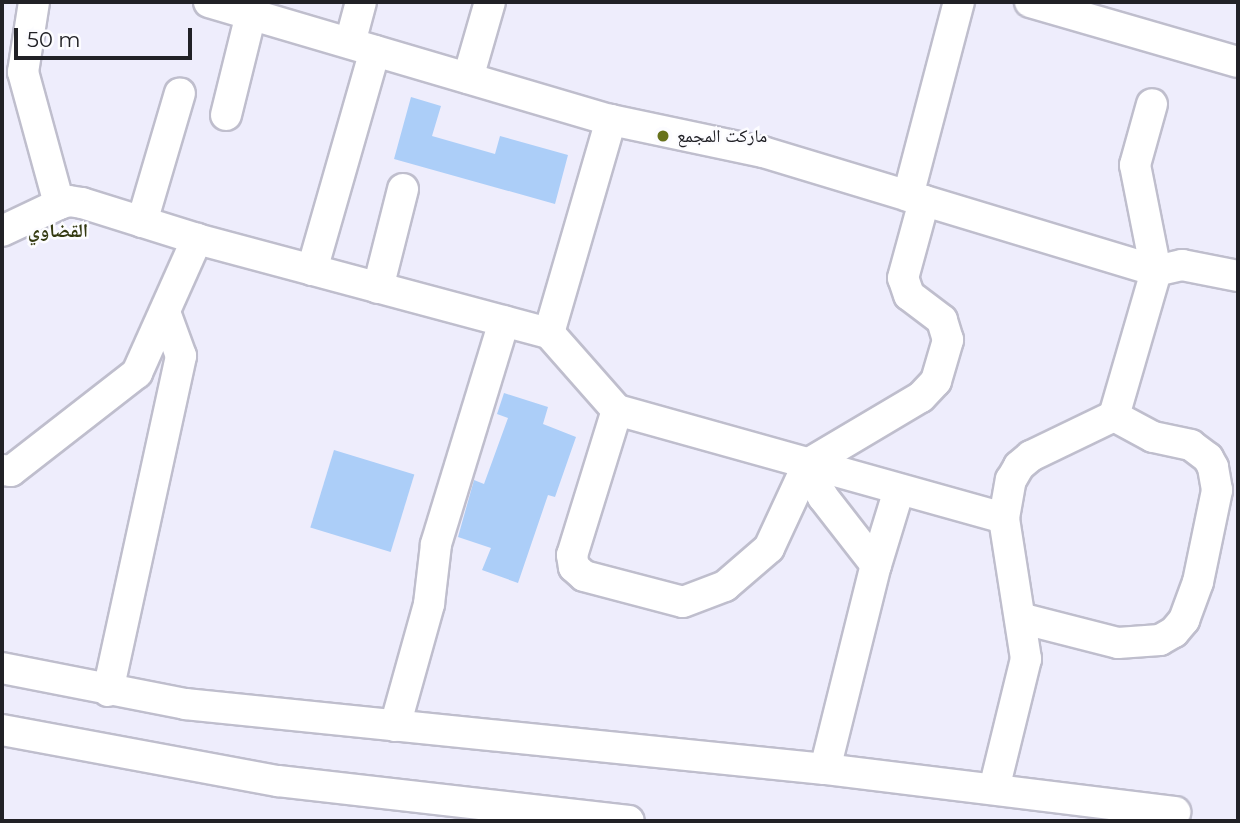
<!DOCTYPE html>
<html>
<head>
<meta charset="utf-8">
<style>
	body { margin:0 }
	#map { position:relative; width:1240px; height:823px; overflow:hidden; background:#eeedfc; font-family:Montserrat,"Noto Naskh Arabic",sans-serif }
	div>[style] { position:absolute }
	[style*='--x'] { left:calc(var(--x)*1px); top:calc(var(--y)*1px); width:calc(var(--w)*1px); rotate:calc(var(--a)*1deg) }
	.building>* { inset:0; background:#accef8; transform-origin:0 0 }
	.roads { filter:drop-shadow(2px 0 #bfbecd) drop-shadow(-2px 0 #bfbecd) drop-shadow(0 2px #bfbecd) drop-shadow(0 -2px #bfbecd) }
	.minor>* { height:30px; margin:-15px; padding:0 15px; transform-origin:15px; border-radius:15px; background:#fff }
	.dots>* { width:19px; height:19px; translate:-50% -50%; box-sizing:border-box; border:4px solid #fcfcff; border-radius:50% }
	span { translate:-50% -50%; white-space:nowrap; text-align:center; line-height:1.15; -webkit-text-stroke:5px #fcfcff; paint-order:stroke }
	.poi-label { font-size:18px; color:#212126 }
	.left { translate:0 -50%; text-align:left }
	.neighbourhood-label { font-size:19px; color:#343a12; font-weight:700 }
	.frame { position:absolute; inset:0; border:4px solid #212126; pointer-events:none }
	.scale { position:absolute; left:14px; top:28px; width:178px; height:32px; box-sizing:border-box; border:4px solid #212126; border-top:0; padding-left:9px; font-size:21px; line-height:24px; white-space:nowrap; color:#212126; -webkit-text-stroke:5px #fcfcff; paint-order:stroke }
</style>
</head>
<body>
<div id="map">
	<div class="building">
		<i style="clip-path:polygon(411px 97px,441px 106px,432px 136px,495px 154px,500px 136px,568px 155px,555px 204px,394px 159px)"></i>
		<i style="clip-path:polygon(504px 393px,548px 407px,543px 424px,576px 437px,555px 497px,548px 495px,518px 583px,482px 570px,491px 548px,458px 537px,474px 480px,484px 484px,508px 418px,497px 414px)"></i>
		<i style="left:334px;top:450px;width:84px;height:81px;rotate:17deg"></i>
	</div>
	<div class="roads">
		<div class="minor">
			<i style="--x:34;--y:2;--w:71;--a:98.9"></i>
			<i style="--x:23;--y:72;--w:137;--a:74.7"></i>
			<i style="--x:209;--y:2;--w:419;--a:16.4"></i>
			<i style="--x:611;--y:120;--w:155;--a:11.9"></i>
			<i style="--x:763;--y:152;--w:411;--a:16.8"></i>
			<i style="--x:1156;--y:271;--w:27;--a:-13"></i>
			<i style="--x:1182;--y:265;--w:57;--a:11.1"></i>
			<i style="--x:1030;--y:2;--w:216;--a:16.1"></i>
			<i style="--x:350;--y:43;--w:42;--a:-75"></i>
			<i style="--x:468;--y:78;--w:79;--a:-73.9"></i>
			<i style="--x:226;--y:115;--w:104;--a:-76.1"></i>
			<i style="--x:908;--y:196;--w:201;--a:-75.3"></i>
			<i style="--x:142;--y:222;--w:134;--a:-73.6"></i>
			<i style="--x:2;--y:231;--w:63;--a:-25.3"></i>
			<i style="--x:59;--y:204;--w:10;--a:-17"></i>
			<i style="--x:69;--y:201;--w:13;--a:9"></i>
			<i style="--x:82;--y:203;--w:121;--a:17.4"></i>
			<i style="--x:197;--y:239;--w:364;--a:15"></i>
			<i style="--x:549;--y:333;--w:103;--a:48.6"></i>
			<i style="--x:617;--y:410;--w:402;--a:15.6"></i>
			<i style="--x:312;--y:270;--w:228;--a:-74"></i>
			<i style="--x:378;--y:288;--w:102;--a:-75.8"></i>
			<i style="--x:549;--y:333;--w:222;--a:-73.8"></i>
			<i style="--x:617;--y:410;--w:152;--a:107.2"></i>
			<i style="--x:572;--y:555;--w:12;--a:81"></i>
			<i style="--x:574;--y:567;--w:13;--a:42"></i>
			<i style="--x:584;--y:576;--w:102;--a:14.7"></i>
			<i style="--x:683;--y:602;--w:45;--a:-20.9"></i>
			<i style="--x:725;--y:586;--w:58;--a:-40.8"></i>
			<i style="--x:769;--y:548;--w:93;--a:-65.1"></i>
			<i style="--x:808;--y:464;--w:131;--a:-30.7"></i>
			<i style="--x:921;--y:397;--w:22;--a:-47"></i>
			<i style="--x:936;--y:381;--w:43;--a:-73.7"></i>
			<i style="--x:948;--y:340;--w:21;--a:-107"></i>
			<i style="--x:942;--y:320;--w:41;--a:-142.9"></i>
			<i style="--x:909;--y:295;--w:18;--a:-109"></i>
			<i style="--x:903;--y:278;--w:80;--a:-74.7"></i>
			<i style="--x:807;--y:468;--w:33;--a:61"></i>
			<i style="--x:823;--y:497;--w:86;--a:52.1"></i>
			<i style="--x:2;--y:470;--w:9;--a:6"></i>
			<i style="--x:11;--y:471;--w:160;--a:-37.9"></i>
			<i style="--x:137;--y:373;--w:147;--a:-65.9"></i>
			<i style="--x:1020;--y:618;--w:101;--a:14.3"></i>
			<i style="--x:1118;--y:643;--w:42;--a:-4.1"></i>
			<i style="--x:1160;--y:640;--w:16;--a:-30"></i>
			<i style="--x:1174;--y:632;--w:16;--a:-50"></i>
			<i style="--x:1184;--y:620;--w:40;--a:-69.8"></i>
			<i style="--x:1198;--y:582;--w:94;--a:-78.3"></i>
			<i style="--x:1217;--y:490;--w:23;--a:-100"></i>
			<i style="--x:1213;--y:467;--w:10;--a:-119"></i>
			<i style="--x:1208;--y:458;--w:21;--a:-143"></i>
			<i style="--x:1191;--y:445;--w:39;--a:-168"></i>
			<i style="--x:1153;--y:437;--w:44;--a:-151.7"></i>
			<i style="--x:2;--y:668;--w:187;--a:11.1"></i>
			<i style="--x:185;--y:704;--w:643;--a:5.8"></i>
			<i style="--x:825;--y:769;--w:353;--a:7"></i>
			<i style="--x:108;--y:691;--w:343;--a:-77.7"></i>
			<i style="--x:181;--y:356;--w:47;--a:-110"></i>
			<i style="--x:395;--y:726;--w:127;--a:-74.4"></i>
			<i style="--x:429;--y:604;--w:60;--a:-83.3"></i>
			<i style="--x:436;--y:544;--w:233;--a:-73"></i>
			<i style="--x:2;--y:730;--w:281;--a:10.5"></i>
			<i style="--x:278;--y:781;--w:353;--a:6.5"></i>
			<i style="--x:825;--y:769;--w:210;--a:-76"></i>
			<i style="--x:876;--y:565;--w:78;--a:-73"></i>
			<i style="--x:994;--y:789;--w:134;--a:-76.2"></i>
			<i style="--x:1026;--y:659;--w:143;--a:-98.9"></i>
			<i style="--x:1004;--y:518;--w:39;--a:-80"></i>
			<i style="--x:1011;--y:480;--w:16;--a:-60"></i>
			<i style="--x:1019;--y:466;--w:16;--a:-40"></i>
			<i style="--x:1031;--y:456;--w:92;--a:-25.7"></i>
			<i style="--x:1114;--y:416;--w:151;--a:-73.8"></i>
			<i style="--x:1156;--y:271;--w:108;--a:-101.2"></i>
			<i style="--x:1135;--y:165;--w:63;--a:-74.4"></i>
		</div>
	</div>
	<div class="dots">
		<i style="left:663px;top:136px;background:#67721b"></i>
	</div>
	<div class="poi-label">
		<span class="left" style="left:677px;top:136px">ماركت المجمع</span>
	</div>
	<div class="neighbourhood-label">
		<span style="left:58px;top:231px">القضاوي</span>
	</div>
	<div class="frame"></div>
	<div class="scale">50 m</div>
</div>
</body>
</html>
